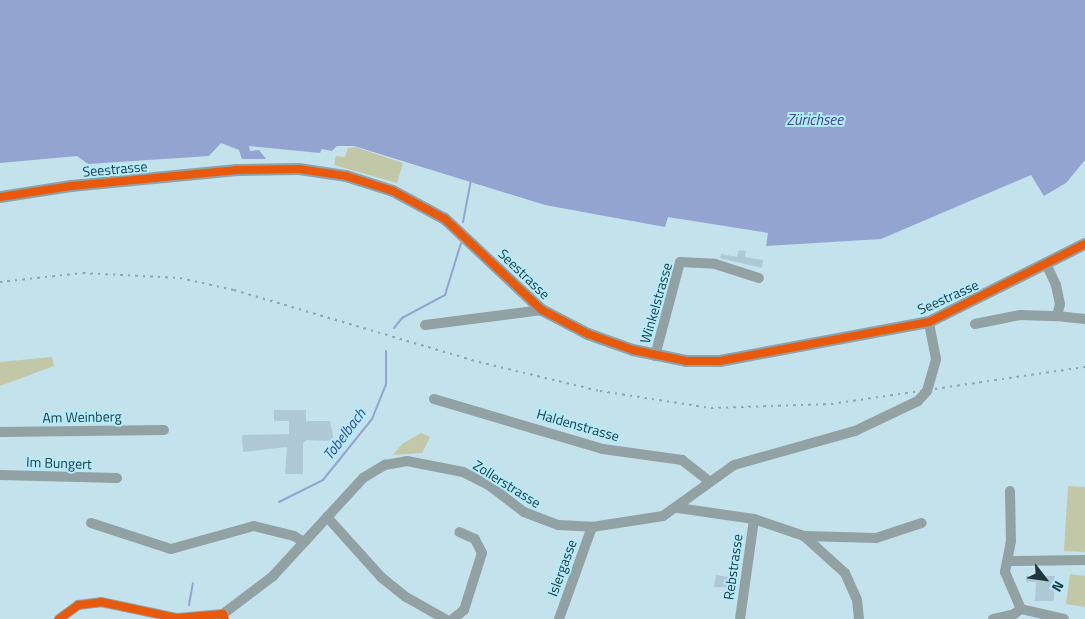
<!DOCTYPE html>
<html>
<head>
<meta charset="utf-8">
<style>
	body { margin:0 }
	#map { position:relative; width:1085px; height:619px; overflow:hidden; background:#c3e2eb; font-family:"Titillium Web",sans-serif }
	div>[style] { position:absolute }
	[style*='--x'] { left:calc(var(--x)*1px); top:calc(var(--y)*1px); width:calc(var(--w)*1px); rotate:calc(var(--a)*1deg) }
	.green>* { inset:0; background:#c2c7a7 }
	.water>* { inset:0; background:#93a4d0 }
	.stream>* { height:2px; margin:-1px; padding:0 1px; transform-origin:1px; border-radius:1px; background:#93a4d0 }
	.building>* { inset:0; background:#aec9d5 }
	.minor>* { height:10px; margin:-5px; padding:0 5px; transform-origin:5px; border-radius:5px; background:#92a1a4 }
	.major>* { height:12px; margin:-6px; padding:0 6px; transform-origin:6px; border-radius:6px; background:#8da2a9 }
	.rail>* { height:2px; margin-top:-1px; transform-origin:0; background:repeating-linear-gradient(90deg,#92a4aa 0 2.5px,transparent 0 7.5px) }
	.cycleway>* { height:8px; margin:-4px; padding:0 4px; transform-origin:4px; border-radius:4px; background:#e8590c }
	span { translate:-50% -50%; white-space:nowrap; text-align:center; line-height:1.15; -webkit-text-stroke:4px #b2ecfc; paint-order:stroke }
	.street-label { font-size:14px; color:#1f363d }
	.water-label { font-size:15px; color:#404790; font-style:italic }
	.north { position:absolute; left:1020px; top:554px; width:50px; height:50px; -webkit-text-stroke:4px #b2ecfc; paint-order:stroke; rotate:120deg; font-size:14px; font-weight:700; line-height:20px; text-align:center; color:#1f363d }
	.north::after { content:''; display:block; margin:auto; width:18px; height:22px; background:#1f363d; clip-path:polygon(50% 0,100% 100%,50% 72%,0 100%) }
</style>
</head>
<body>
<div id="map">
	<div class="green">
		<i style="clip-path:polygon(355px 147px,403px 163px,397px 183px,334px 165px,336px 156px,345px 157px,348px 148px)"></i>
		<i style="clip-path:polygon(52px 357px,54px 366px,0 386px,0 362px)"></i>
		<i style="clip-path:polygon(421px 433px,430px 437px,422px 453px,393px 455px,402px 444px)"></i>
		<i style="clip-path:polygon(1068px 486px,1085px 487px,1085px 552px,1064px 551px)"></i>
		<i style="clip-path:polygon(1070px 574px,1085px 576px,1085px 607px,1066px 604px)"></i>
	</div>
	<div class="water">
		<i style="clip-path:polygon(0 0,1085px 0,1085px 160px,1066px 183px,1044px 196px,1031px 175px,881px 239px,766px 246px,768px 233px,668px 217px,665px 227px,545px 205px,354px 146px,337px 146px,332px 151px,322px 149px,320px 153px,249px 146px,250px 151px,259px 150px,266px 159px,242px 159px,239px 150px,221px 143px,209px 156px,88px 164px,77px 156px,0 163px)"></i>
	</div>
	<div class="stream">
		<i style="--x:463;--y:222;--w:43;--a:-79.2"></i>
		<i style="--x:394;--y:328;--w:13;--a:-51"></i>
		<i style="--x:402;--y:318;--w:49;--a:-28.1"></i>
		<i style="--x:445;--y:295;--w:54;--a:-72.9"></i>
		<i style="--x:279;--y:502;--w:49;--a:-26.6"></i>
		<i style="--x:323;--y:480;--w:78;--a:-51.2"></i>
		<i style="--x:372;--y:419;--w:37;--a:-68"></i>
		<i style="--x:386;--y:385;--w:34;--a:-90"></i>
		<i style="--x:189;--y:605;--w:22;--a:-80"></i>
	</div>
	<div class="building">
		<i style="clip-path:polygon(739px 250px,746px 251px,745px 257px,763px 260px,762px 268px,720px 258px,721px 254px,737px 257px)"></i>
		<i style="clip-path:polygon(274px 410px,306px 410px,306px 421px,330px 421px,334px 441px,307px 440px,303px 443px,303px 474px,285px 474px,287px 447px,243px 452px,242px 435px,289px 434px,289px 421px,274px 421px)"></i>
		<i style="clip-path:polygon(730px 562px,740px 563px,737px 587px,714px 587px,716px 575px,728px 577px)"></i>
		<i style="clip-path:polygon(1026px 576px,1055px 576px,1054px 601px,1035px 601px,1036px 582px,1026px 582px)"></i>
	</div>
	<div class="minor">
		<i style="--x:1057;--y:316;--w:28;--a:6"></i>
		<i style="--x:975;--y:324;--w:46;--a:-11.3"></i>
		<i style="--x:1020;--y:315;--w:37;--a:2"></i>
		<i style="--x:1057;--y:316;--w:12;--a:-76"></i>
		<i style="--x:1060;--y:304;--w:19;--a:-102"></i>
		<i style="--x:1056;--y:285;--w:23;--a:-115"></i>
		<i style="--x:425;--y:325;--w:118;--a:-7.3"></i>
		<i style="--x:655;--y:356;--w:97;--a:-75.1"></i>
		<i style="--x:680;--y:262;--w:35;--a:3"></i>
		<i style="--x:715;--y:264;--w:46;--a:17.7"></i>
		<i style="--x:434;--y:399;--w:176;--a:16.5"></i>
		<i style="--x:603;--y:449;--w:80;--a:7.9"></i>
		<i style="--x:682;--y:460;--w:34;--a:38"></i>
		<i style="--x:0;--y:432;--w:164;--a:-0.7"></i>
		<i style="--x:0;--y:475;--w:117;--a:1.5"></i>
		<i style="--x:1010;--y:491;--w:50;--a:88.9"></i>
		<i style="--x:1011;--y:541;--w:32;--a:101"></i>
		<i style="--x:1005;--y:572;--w:40;--a:66.6"></i>
		<i style="--x:678;--y:508;--w:77;--a:8.2"></i>
		<i style="--x:754;--y:519;--w:53;--a:18.8"></i>
		<i style="--x:804;--y:536;--w:55;--a:42.1"></i>
		<i style="--x:845;--y:573;--w:30;--a:66"></i>
		<i style="--x:857;--y:600;--w:19;--a:84"></i>
		<i style="--x:327;--y:517;--w:81;--a:48"></i>
		<i style="--x:381;--y:577;--w:32;--a:39"></i>
		<i style="--x:406;--y:597;--w:45;--a:29.4"></i>
		<i style="--x:91;--y:523;--w:84;--a:18"></i>
		<i style="--x:171;--y:549;--w:86;--a:-15.5"></i>
		<i style="--x:254;--y:526;--w:41;--a:14"></i>
		<i style="--x:294;--y:536;--w:12;--a:31"></i>
		<i style="--x:804;--y:536;--w:72;--a:1.6"></i>
		<i style="--x:876;--y:538;--w:48;--a:-18.1"></i>
		<i style="--x:1008;--y:561;--w:77;--a:-0.7"></i>
		<i style="--x:1021;--y:609;--w:44;--a:13.1"></i>
		<i style="--x:59;--y:619;--w:24;--a:-36"></i>
		<i style="--x:78;--y:605;--w:23;--a:-7"></i>
		<i style="--x:101;--y:602;--w:78;--a:11.9"></i>
		<i style="--x:177;--y:618;--w:46;--a:-5"></i>
		<i style="--x:223;--y:614;--w:63;--a:-37.2"></i>
		<i style="--x:273;--y:576;--w:133;--a:-47.4"></i>
		<i style="--x:363;--y:478;--w:26;--a:-31"></i>
		<i style="--x:385;--y:465;--w:22;--a:-10"></i>
		<i style="--x:407;--y:461;--w:57;--a:11.1"></i>
		<i style="--x:463;--y:472;--w:30;--a:27"></i>
		<i style="--x:490;--y:486;--w:43;--a:37.4"></i>
		<i style="--x:524;--y:512;--w:36;--a:21"></i>
		<i style="--x:558;--y:525;--w:34;--a:3"></i>
		<i style="--x:592;--y:527;--w:72;--a:-8.8"></i>
		<i style="--x:663;--y:516;--w:87;--a:-35.7"></i>
		<i style="--x:734;--y:465;--w:126;--a:-15.7"></i>
		<i style="--x:855;--y:431;--w:70;--a:-25.5"></i>
		<i style="--x:918;--y:401;--w:13;--a:-48"></i>
		<i style="--x:927;--y:391;--w:33;--a:-74"></i>
		<i style="--x:936;--y:359;--w:38;--a:-101"></i>
		<i style="--x:453;--y:619;--w:14;--a:-39"></i>
		<i style="--x:464;--y:610;--w:60;--a:-72.5"></i>
		<i style="--x:482;--y:553;--w:16;--a:-117"></i>
		<i style="--x:475;--y:539;--w:17;--a:-156"></i>
		<i style="--x:559;--y:619;--w:98;--a:-70.3"></i>
		<i style="--x:740;--y:619;--w:101;--a:-82"></i>
		<i style="--x:993;--y:619;--w:22;--a:-13"></i>
		<i style="--x:1014;--y:614;--w:9;--a:-36"></i>
	</div>
	<div class="major">
		<i style="--x:0;--y:197;--w:72;--a:-8.8"></i>
		<i style="--x:71;--y:186;--w:167;--a:-5.5"></i>
		<i style="--x:237;--y:170;--w:62;--a:-0.9"></i>
		<i style="--x:299;--y:169;--w:48;--a:8.5"></i>
		<i style="--x:346;--y:176;--w:49;--a:17.7"></i>
		<i style="--x:393;--y:191;--w:59;--a:28.3"></i>
		<i style="--x:445;--y:219;--w:133;--a:43.2"></i>
		<i style="--x:542;--y:310;--w:52;--a:27.6"></i>
		<i style="--x:588;--y:334;--w:48;--a:19.6"></i>
		<i style="--x:633;--y:350;--w:54;--a:11.7"></i>
		<i style="--x:686;--y:361;--w:34;--a:0"></i>
		<i style="--x:720;--y:361;--w:213;--a:-10.6"></i>
		<i style="--x:929;--y:322;--w:174;--a:-26.6"></i>
	</div>
	<div class="rail">
		<i style="--x:0;--y:282;--w:83;--a:-6.2"></i>
		<i style="--x:83;--y:273;--w:97;--a:3"></i>
		<i style="--x:180;--y:278;--w:55;--a:12.5"></i>
		<i style="--x:234;--y:290;--w:255;--a:16.4"></i>
		<i style="--x:479;--y:362;--w:124;--a:13.5"></i>
		<i style="--x:600;--y:391;--w:112;--a:8.7"></i>
		<i style="--x:711;--y:408;--w:120;--a:-1.9"></i>
		<i style="--x:831;--y:404;--w:257;--a:-8.3"></i>
	</div>
	<div class="cycleway">
		<i style="--x:0;--y:197;--w:72;--a:-8.8"></i>
		<i style="--x:71;--y:186;--w:167;--a:-5.5"></i>
		<i style="--x:237;--y:170;--w:62;--a:-0.9"></i>
		<i style="--x:299;--y:169;--w:48;--a:8.5"></i>
		<i style="--x:346;--y:176;--w:49;--a:17.7"></i>
		<i style="--x:393;--y:191;--w:59;--a:28.3"></i>
		<i style="--x:445;--y:219;--w:133;--a:43.2"></i>
		<i style="--x:542;--y:310;--w:52;--a:27.6"></i>
		<i style="--x:588;--y:334;--w:48;--a:19.6"></i>
		<i style="--x:633;--y:350;--w:54;--a:11.7"></i>
		<i style="--x:686;--y:361;--w:34;--a:0"></i>
		<i style="--x:720;--y:361;--w:213;--a:-10.6"></i>
		<i style="--x:929;--y:322;--w:174;--a:-26.6"></i>
		<i style="--x:59;--y:619;--w:24;--a:-36"></i>
		<i style="--x:78;--y:605;--w:23;--a:-7"></i>
		<i style="--x:101;--y:602;--w:78;--a:11.9"></i>
		<i style="--x:177;--y:618;--w:46;--a:-5"></i>
		<i style="--x:223;--y:614;--w:5;--a:68"></i>
	</div>
	<div class="street-label">
		<span style="left:115px;top:169px;rotate:-5deg">Seestrasse</span>
		<span style="left:524px;top:274px;rotate:44deg">Seestrasse</span>
		<span style="left:948px;top:297px;rotate:-24deg">Seestrasse</span>
		<span style="left:656px;top:303px;rotate:-74deg">Winkelstrasse</span>
		<span style="left:82px;top:417px;rotate:-1deg">Am Weinberg</span>
		<span style="left:578px;top:425px;rotate:16deg">Haldenstrasse</span>
		<span style="left:59px;top:463px;rotate:2deg">Im Bungert</span>
		<span style="left:507px;top:484px;rotate:32deg">Zollerstrasse</span>
		<span style="left:733px;top:567px;rotate:-82deg">Rebstrasse</span>
		<span style="left:562px;top:568px;rotate:-70deg">Islergasse</span>
	</div>
	<div class="water-label">
		<span style="left:815px;top:120px">Zürichsee</span>
		<span style="left:344px;top:434px;rotate:-53deg">Tobelbach</span>
	</div>
	<div class="north">N</div>
</div>
</body>
</html>
